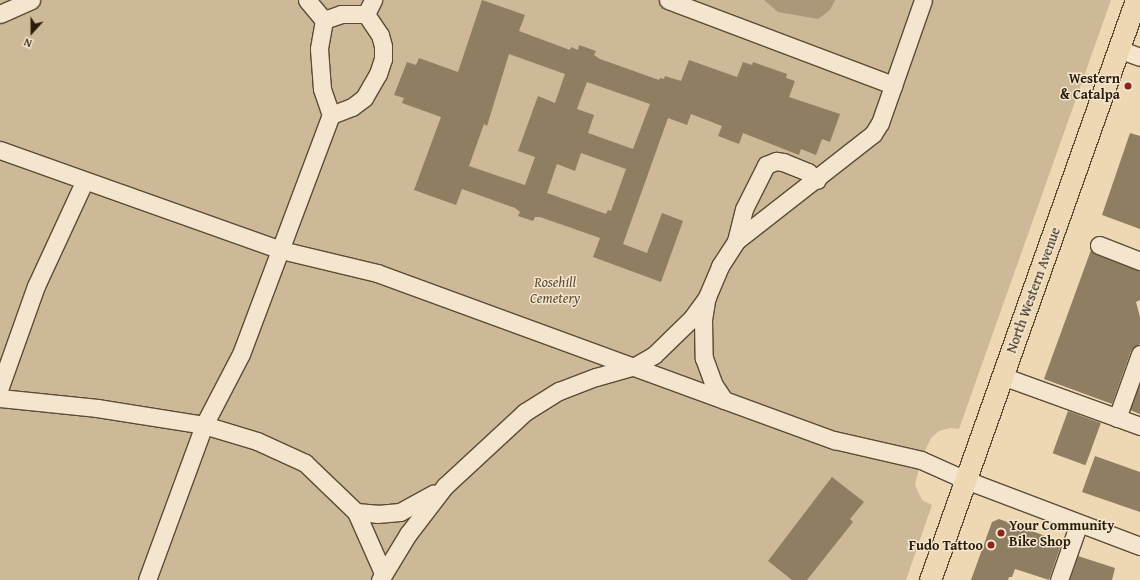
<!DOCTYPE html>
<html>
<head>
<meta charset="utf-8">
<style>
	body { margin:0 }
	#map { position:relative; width:1140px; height:580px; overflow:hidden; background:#eed8b4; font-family:"Gentium Book Plus",serif }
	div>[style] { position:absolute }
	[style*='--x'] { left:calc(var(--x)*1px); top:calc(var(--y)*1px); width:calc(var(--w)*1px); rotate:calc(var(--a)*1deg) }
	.green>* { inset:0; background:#cdb897 }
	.water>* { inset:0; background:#ab987a }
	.building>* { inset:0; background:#8f7e62; transform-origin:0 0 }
	.roads { filter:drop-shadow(1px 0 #5a4c34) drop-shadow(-1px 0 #5a4c34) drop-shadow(0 1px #5a4c34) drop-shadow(0 -1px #5a4c34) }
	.minor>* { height:17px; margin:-8.5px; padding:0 8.5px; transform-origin:8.5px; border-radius:8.5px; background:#f4e6ce }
	.major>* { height:21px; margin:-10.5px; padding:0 10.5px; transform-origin:10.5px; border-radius:10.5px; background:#eed8b4 }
	.dots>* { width:11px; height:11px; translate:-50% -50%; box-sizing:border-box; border:2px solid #f4e6ce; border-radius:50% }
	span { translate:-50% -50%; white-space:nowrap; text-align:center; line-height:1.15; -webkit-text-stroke:3px #f4e6ce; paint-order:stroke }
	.poi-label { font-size:14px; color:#291d0a; font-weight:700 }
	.right { translate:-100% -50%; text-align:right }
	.left { translate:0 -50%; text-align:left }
	.park-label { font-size:14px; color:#5a4c34; font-style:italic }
	.street-label { font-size:14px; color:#291d0a }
	.north { position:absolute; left:12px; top:12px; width:40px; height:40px; -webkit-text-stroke:3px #f4e6ce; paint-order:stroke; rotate:201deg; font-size:11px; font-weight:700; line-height:16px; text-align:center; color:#291d0a }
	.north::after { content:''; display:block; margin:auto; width:14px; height:18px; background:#291d0a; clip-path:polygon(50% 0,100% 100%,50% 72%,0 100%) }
</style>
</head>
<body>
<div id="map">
	<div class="green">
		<i style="clip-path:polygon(0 0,1111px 0,959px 429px,950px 428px,939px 431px,931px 438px,921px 460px,915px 485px,922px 500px,932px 505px,906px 580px,0 580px)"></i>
	</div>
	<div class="water">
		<i style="clip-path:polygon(764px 0,835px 0,830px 10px,818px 19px,778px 12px)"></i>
	</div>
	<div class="building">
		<i style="clip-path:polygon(evenodd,482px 0,525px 15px,519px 31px,570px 50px,571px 47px,578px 50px,579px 45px,596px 51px,594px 55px,600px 59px,659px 80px,660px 78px,664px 79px,665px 76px,681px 81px,689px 60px,737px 77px,743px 62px,752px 65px,753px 62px,787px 74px,786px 78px,795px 81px,789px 97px,840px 114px,830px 142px,822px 139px,816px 155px,801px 149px,799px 155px,743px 133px,739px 144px,718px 136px,722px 126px,691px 114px,687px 125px,668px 118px,623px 244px,647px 253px,662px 213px,683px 221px,661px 282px,593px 257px,600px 238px,540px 217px,535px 217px,533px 221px,518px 216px,520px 212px,515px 208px,462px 189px,456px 205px,414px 190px,441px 117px,402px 103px,404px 98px,394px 95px,407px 62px,416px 65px,419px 58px,458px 72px,482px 0,509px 54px,565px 74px,555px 103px,538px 96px,518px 151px,535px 157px,525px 185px,469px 166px,484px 124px,487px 126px,509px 54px,482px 0,587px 82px,650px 104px,633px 149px,588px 133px,594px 115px,577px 109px,587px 82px,482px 0,581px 153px,626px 169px,611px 211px,608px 210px,606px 214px,547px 193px,557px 164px,575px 171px,581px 153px)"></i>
		<i style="clip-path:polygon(1130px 133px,1140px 136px,1140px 229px,1102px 215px)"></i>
		<i style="clip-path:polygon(1091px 250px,1095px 254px,1140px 271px,1140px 300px,1136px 302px,1140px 317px,1140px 344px,1131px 351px,1112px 404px,1044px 379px)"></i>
		<i style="clip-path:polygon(1140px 384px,1140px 414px,1130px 410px)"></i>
		<i style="left:1068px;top:411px;width:35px;height:45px;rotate:20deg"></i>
		<i style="clip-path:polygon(1095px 456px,1140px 472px,1140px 512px,1082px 492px)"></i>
		<i style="clip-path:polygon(832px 477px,864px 502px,850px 519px,853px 522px,807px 580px,792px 580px,768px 561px)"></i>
		<i style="clip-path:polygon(999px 519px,1062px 542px,1049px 580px,1015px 569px,1012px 577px,1009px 577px,1008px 580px,971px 580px,992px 522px)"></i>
		<i style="clip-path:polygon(1078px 556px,1115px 568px,1112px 580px,1070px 580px)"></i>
	</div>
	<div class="roads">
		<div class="minor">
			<i style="--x:307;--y:0;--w:26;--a:50"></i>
			<i style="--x:324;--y:20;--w:29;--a:100"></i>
			<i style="--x:319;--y:49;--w:40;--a:85.7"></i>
			<i style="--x:322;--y:89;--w:28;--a:71"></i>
			<i style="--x:668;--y:0;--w:241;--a:20.7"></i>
			<i style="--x:0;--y:14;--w:34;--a:-24"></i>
			<i style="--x:324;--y:20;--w:18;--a:-19"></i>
			<i style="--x:341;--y:14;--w:25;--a:0"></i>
			<i style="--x:1118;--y:49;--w:23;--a:20"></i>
			<i style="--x:0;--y:150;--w:298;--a:19.6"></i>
			<i style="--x:281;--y:250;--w:99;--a:13.5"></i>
			<i style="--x:377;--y:273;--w:487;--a:20.1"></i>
			<i style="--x:834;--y:440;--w:89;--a:12.9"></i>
			<i style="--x:921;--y:460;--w:49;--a:24"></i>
			<i style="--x:966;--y:480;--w:186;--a:20.8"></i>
			<i style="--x:736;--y:241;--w:33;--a:-76"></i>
			<i style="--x:744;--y:209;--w:49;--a:-63.4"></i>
			<i style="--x:766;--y:165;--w:11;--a:-22"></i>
			<i style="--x:776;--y:161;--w:7;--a:8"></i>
			<i style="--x:783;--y:162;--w:27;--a:22"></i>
			<i style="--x:808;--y:172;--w:12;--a:42"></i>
			<i style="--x:1099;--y:245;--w:44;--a:21.3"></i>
			<i style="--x:706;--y:301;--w:18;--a:99"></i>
			<i style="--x:703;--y:319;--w:39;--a:89"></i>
			<i style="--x:704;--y:358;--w:29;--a:70"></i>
			<i style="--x:714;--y:385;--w:18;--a:56"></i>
			<i style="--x:1002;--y:376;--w:147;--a:19.9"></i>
			<i style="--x:0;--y:387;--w:107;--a:-70.4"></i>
			<i style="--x:36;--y:286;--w:115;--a:-65.2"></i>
			<i style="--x:0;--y:398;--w:98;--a:5.9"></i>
			<i style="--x:97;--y:408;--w:108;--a:9"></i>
			<i style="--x:204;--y:425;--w:55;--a:16.8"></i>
			<i style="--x:257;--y:441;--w:53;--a:24.6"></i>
			<i style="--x:305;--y:463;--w:71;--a:43.9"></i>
			<i style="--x:356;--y:512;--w:67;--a:66.1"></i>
			<i style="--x:1117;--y:418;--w:68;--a:-70.2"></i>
			<i style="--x:356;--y:512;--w:21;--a:5"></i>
			<i style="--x:377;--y:514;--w:23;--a:-5"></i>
			<i style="--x:400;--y:512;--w:38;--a:-29"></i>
			<i style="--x:147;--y:580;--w:165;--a:-69.8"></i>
			<i style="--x:204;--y:425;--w:80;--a:-62.5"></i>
			<i style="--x:241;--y:354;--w:255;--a:-69.4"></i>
			<i style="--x:331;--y:115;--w:22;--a:-21"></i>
			<i style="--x:352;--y:107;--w:15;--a:-37"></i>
			<i style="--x:364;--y:98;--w:28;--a:-60"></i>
			<i style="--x:378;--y:74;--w:16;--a:-72"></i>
			<i style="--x:383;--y:59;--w:13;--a:-90"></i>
			<i style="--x:383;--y:46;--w:11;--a:-105"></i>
			<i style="--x:380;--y:35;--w:25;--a:-124"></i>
			<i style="--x:366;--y:14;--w:16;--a:-63"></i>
			<i style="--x:380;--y:580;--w:54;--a:-58.7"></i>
			<i style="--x:408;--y:534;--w:61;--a:-52.4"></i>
			<i style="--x:445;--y:486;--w:109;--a:-42.8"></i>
			<i style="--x:525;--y:412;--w:40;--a:-32"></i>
			<i style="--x:559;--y:391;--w:40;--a:-21"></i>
			<i style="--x:596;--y:377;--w:41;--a:-15.8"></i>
			<i style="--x:635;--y:366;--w:22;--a:-30"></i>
			<i style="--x:654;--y:355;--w:53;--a:-44.2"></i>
			<i style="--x:692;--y:318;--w:26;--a:-54"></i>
			<i style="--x:707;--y:297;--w:34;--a:-67"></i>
			<i style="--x:720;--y:266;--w:30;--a:-57"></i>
			<i style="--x:736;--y:241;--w:174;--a:-38"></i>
			<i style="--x:873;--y:134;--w:13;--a:-58"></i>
			<i style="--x:880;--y:123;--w:130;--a:-70.7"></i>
			<i style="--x:1059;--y:580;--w:60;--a:-70.7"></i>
		</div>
		<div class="major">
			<i style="--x:930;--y:580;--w:615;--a:-70.45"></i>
		</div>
	</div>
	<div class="dots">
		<i style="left:1128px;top:86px;background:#8f2418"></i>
		<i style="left:1001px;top:533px;background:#8f2418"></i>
		<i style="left:991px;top:545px;background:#8f2418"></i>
	</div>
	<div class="poi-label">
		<span class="right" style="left:1120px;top:86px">Western<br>&amp; Catalpa</span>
		<span class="left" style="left:1009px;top:533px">Your Community<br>Bike Shop</span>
		<span class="right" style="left:983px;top:545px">Fudo Tattoo</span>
	</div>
	<div class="park-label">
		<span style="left:555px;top:290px">Rosehill<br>Cemetery</span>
	</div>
	<div class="street-label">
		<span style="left:1033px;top:290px;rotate:-70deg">North Western Avenue</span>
	</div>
	<div class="north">N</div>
</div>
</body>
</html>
